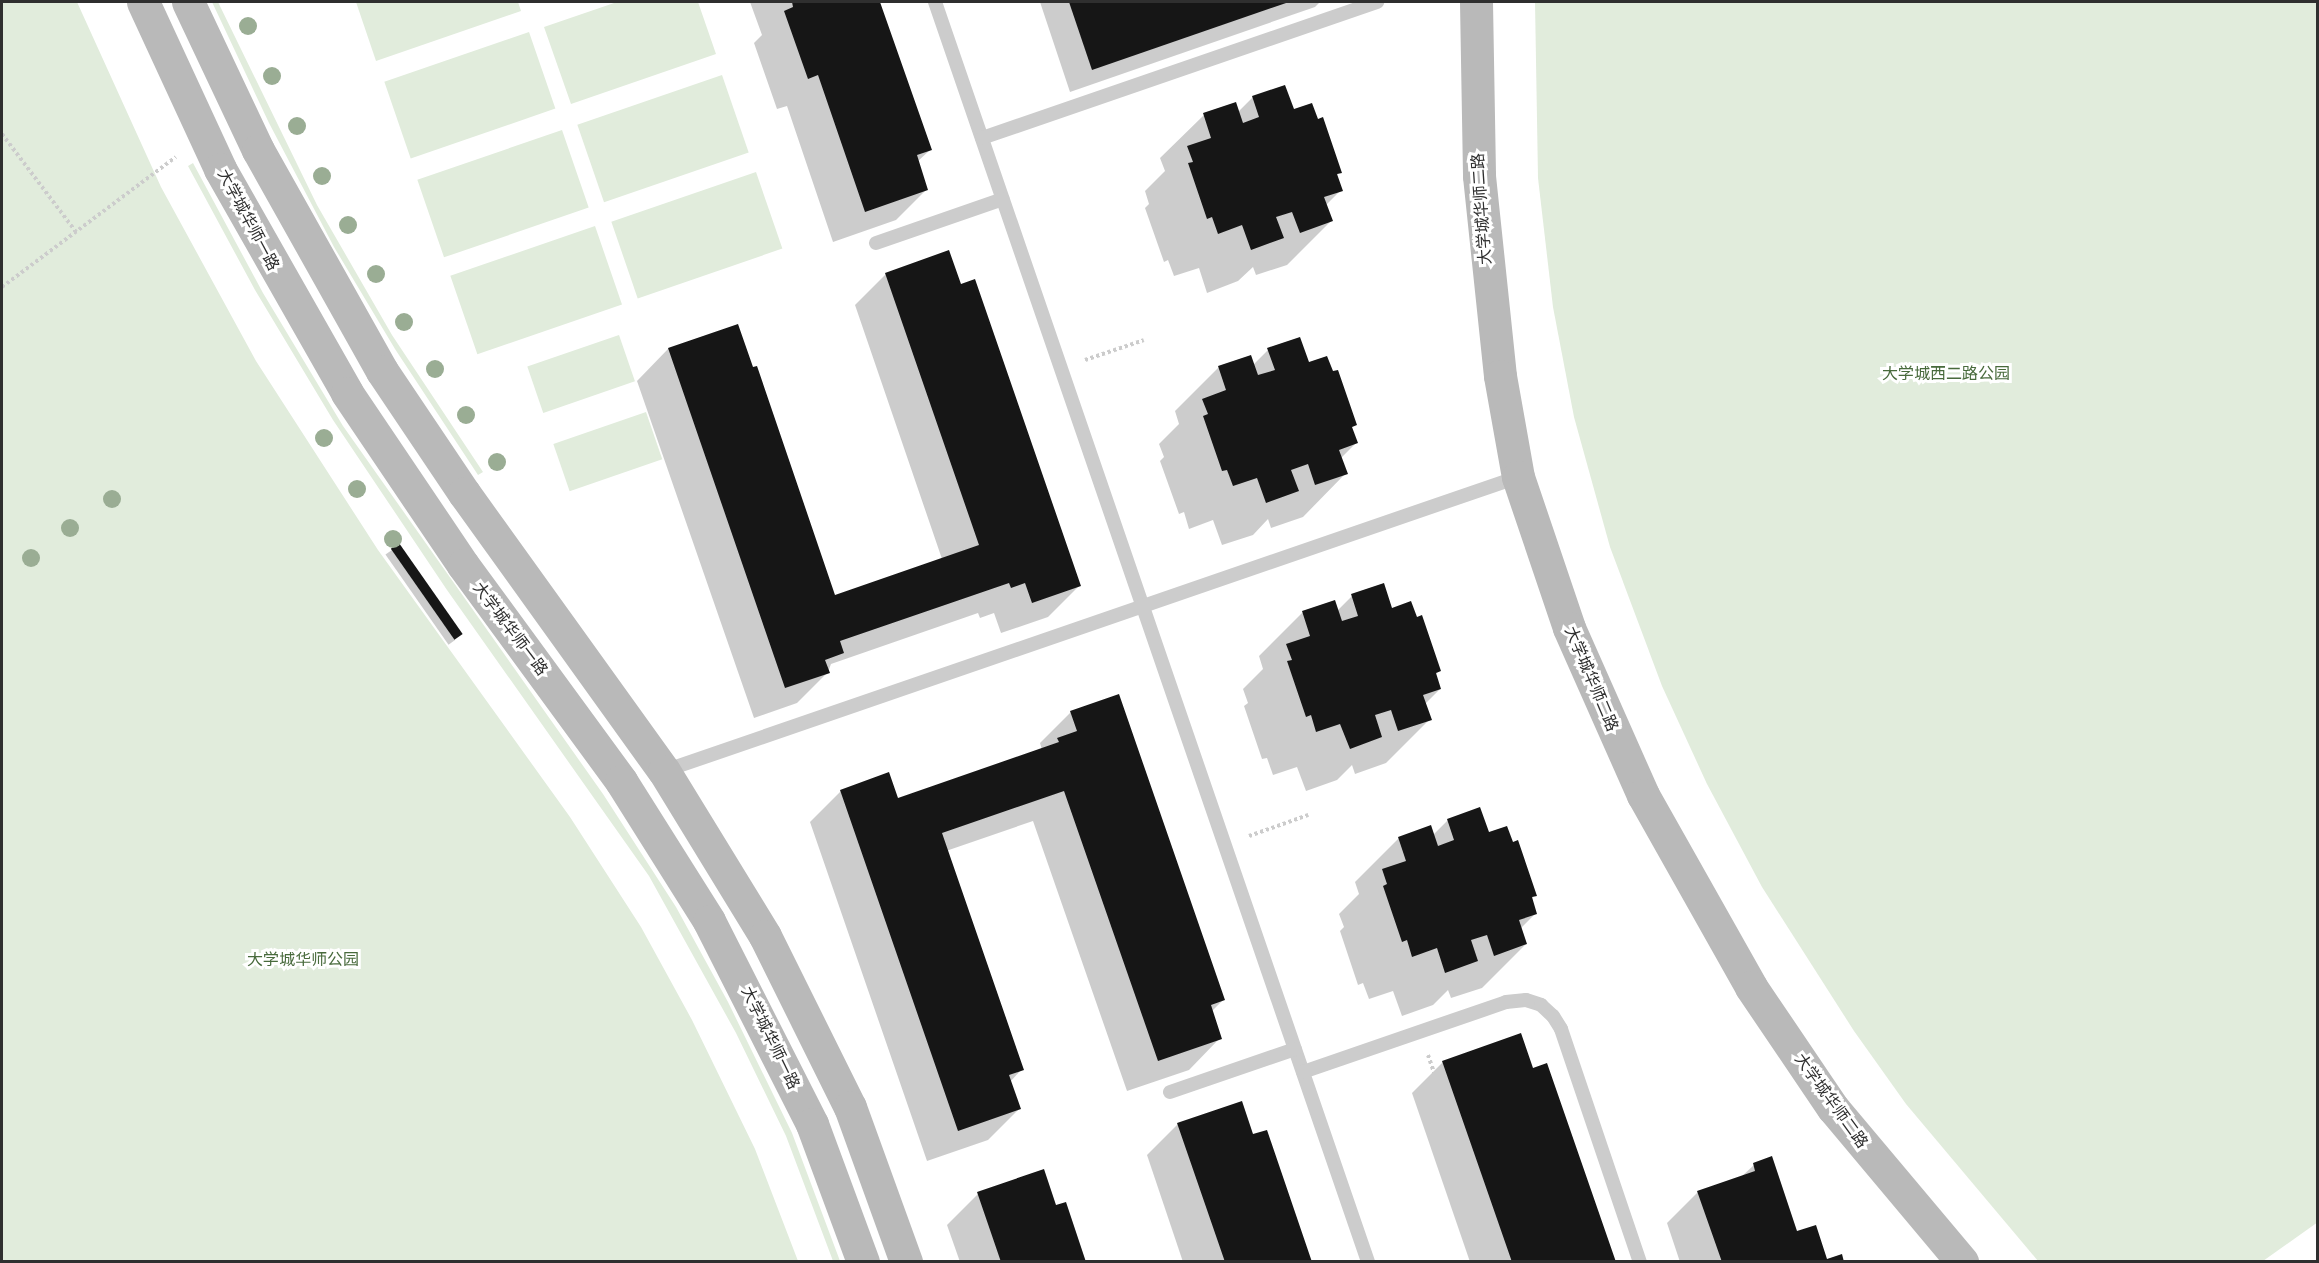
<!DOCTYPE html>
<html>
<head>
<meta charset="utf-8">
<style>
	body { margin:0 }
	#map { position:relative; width:2319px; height:1263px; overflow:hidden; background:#fff; font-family:Figtree,"Noto Sans SC",sans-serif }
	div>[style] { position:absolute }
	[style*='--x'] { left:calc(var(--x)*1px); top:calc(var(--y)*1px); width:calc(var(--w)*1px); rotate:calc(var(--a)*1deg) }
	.green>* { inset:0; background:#e1ecdc; transform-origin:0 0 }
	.shadow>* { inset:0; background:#0003; transform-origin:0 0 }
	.building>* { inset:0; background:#161616; transform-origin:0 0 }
	.path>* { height:4px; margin-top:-2px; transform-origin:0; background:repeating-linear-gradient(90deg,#ccc 0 3px,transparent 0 6px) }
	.lane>* { height:14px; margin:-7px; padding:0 7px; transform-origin:7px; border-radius:7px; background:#ccc }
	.secondary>* { height:33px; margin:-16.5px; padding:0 16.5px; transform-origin:16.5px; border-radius:16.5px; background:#b9b9b9 }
	.trees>* { width:18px; height:18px; margin:-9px; border-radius:50%; background:#9aad94 }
	span { translate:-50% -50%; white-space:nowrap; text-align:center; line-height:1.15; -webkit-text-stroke:6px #fff; paint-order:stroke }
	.street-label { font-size:16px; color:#2f2f2f }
	.park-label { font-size:16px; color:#486a3c }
	.frame { position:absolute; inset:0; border:3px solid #2f2f2f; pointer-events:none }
</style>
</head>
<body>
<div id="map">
	<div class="green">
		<i style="clip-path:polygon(2px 2px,77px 2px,161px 187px,256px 361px,378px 550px,570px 817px,641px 927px,692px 1020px,755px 1149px,798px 1261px,2px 1261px)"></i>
		<i style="clip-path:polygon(212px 2px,218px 2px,317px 205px,392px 335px,483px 472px,478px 475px,395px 349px,334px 247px,269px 123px)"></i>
		<i style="clip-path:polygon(356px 2px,518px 2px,521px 11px,376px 61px)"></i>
		<i style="clip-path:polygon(617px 2px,698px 2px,716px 54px,571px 104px,544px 27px)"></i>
		<i style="clip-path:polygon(1535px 2px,2317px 2px,2318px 1222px,2263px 1261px,2038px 1261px,1906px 1104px,1854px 1031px,1762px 887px,1707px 784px,1662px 686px,1610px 547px,1574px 417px,1553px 307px,1538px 178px)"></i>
		<i style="left:529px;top:32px;width:81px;height:153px;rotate:71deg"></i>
		<i style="left:722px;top:75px;width:82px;height:153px;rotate:71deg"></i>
		<i style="left:562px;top:130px;width:82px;height:153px;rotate:71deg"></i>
		<i style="clip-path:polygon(193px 163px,263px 293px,343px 426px,603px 794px,676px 907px,728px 1002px,792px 1133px,840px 1261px,833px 1261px,786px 1136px,736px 1033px,649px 876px,447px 590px,333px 420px,255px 290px,188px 166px)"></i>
		<i style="left:756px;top:172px;width:81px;height:153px;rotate:71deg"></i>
		<i style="left:595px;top:226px;width:83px;height:153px;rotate:71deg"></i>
		<i style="left:619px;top:335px;width:49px;height:97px;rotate:71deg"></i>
		<i style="left:646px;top:412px;width:50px;height:98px;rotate:71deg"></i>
	</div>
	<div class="shadow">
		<i style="clip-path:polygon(750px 2px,878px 2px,930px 150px,917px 162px,927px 189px,896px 220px,833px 242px,787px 106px,777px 109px,754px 43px,762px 35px)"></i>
		<i style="clip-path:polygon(1040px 2px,1320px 2px,1315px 7px,1070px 92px)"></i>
		<i style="clip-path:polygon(1253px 97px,1293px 111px,1340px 172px,1336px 176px,1341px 190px,1326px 205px,1331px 221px,1287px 265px,1256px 275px,1253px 267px,1238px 281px,1207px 293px,1199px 268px,1174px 276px,1168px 260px,1164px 262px,1145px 208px,1149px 204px,1145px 191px,1165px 171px,1160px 158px,1204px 115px,1238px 112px)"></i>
		<i style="clip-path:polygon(886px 274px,1079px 586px,1048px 617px,1001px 633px,994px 613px,980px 618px,978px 613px,831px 664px,828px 672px,797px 703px,754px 718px,637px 381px,668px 349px,737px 326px,835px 597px,942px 559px,855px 305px)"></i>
		<i style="clip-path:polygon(1268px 350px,1308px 364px,1355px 425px,1351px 428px,1356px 443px,1341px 458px,1346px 473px,1303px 517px,1271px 528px,1268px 519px,1253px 535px,1222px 545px,1213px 520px,1189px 529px,1184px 512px,1179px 514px,1160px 461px,1164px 457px,1159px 444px,1179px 424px,1175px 411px,1219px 367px,1253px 365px)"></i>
		<i style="left:392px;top:550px;width:110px;height:8px;rotate:55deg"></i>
		<i style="clip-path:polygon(1352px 596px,1391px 610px,1439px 671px,1435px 675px,1440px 689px,1425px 704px,1430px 719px,1386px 763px,1355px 774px,1352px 765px,1337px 780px,1306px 791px,1297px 767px,1273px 775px,1267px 758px,1262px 759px,1244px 706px,1248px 703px,1243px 689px,1263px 669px,1259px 656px,1302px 613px,1334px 602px,1337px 611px)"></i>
		<i style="clip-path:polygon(1071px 712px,1224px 999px,1211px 1012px,1220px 1038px,1189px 1070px,1127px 1091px,1033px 821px,946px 851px,1022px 1069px,1010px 1082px,1019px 1109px,988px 1140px,927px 1161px,810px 822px,841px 791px,897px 800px,1042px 750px,1040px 743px)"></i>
		<i style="clip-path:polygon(1448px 820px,1488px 834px,1535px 895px,1531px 899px,1536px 913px,1520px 929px,1526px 944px,1482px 988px,1451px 998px,1448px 990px,1433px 1005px,1402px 1016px,1393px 991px,1369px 999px,1363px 983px,1358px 985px,1340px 931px,1344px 927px,1339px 914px,1359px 894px,1355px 882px,1399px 838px,1433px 835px)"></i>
		<i style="clip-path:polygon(1443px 1062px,1532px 1070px,1615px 1262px,1470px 1262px,1412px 1093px)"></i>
		<i style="clip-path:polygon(1178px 1124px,1252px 1136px,1311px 1262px,1183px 1262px,1147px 1155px)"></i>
		<i style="clip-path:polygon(1754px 1165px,1796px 1233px,1827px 1261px,1843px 1262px,1680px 1262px,1667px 1223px,1698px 1192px,1741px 1177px)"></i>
		<i style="clip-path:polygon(978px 1194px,1055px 1207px,1085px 1262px,960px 1262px,947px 1225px)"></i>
	</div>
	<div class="building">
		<i style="clip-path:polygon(792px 2px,880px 2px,932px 150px,917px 155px,928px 190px,865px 212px,818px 75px,808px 79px,784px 11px,793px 7px)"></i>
		<i style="clip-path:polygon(1069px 2px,1289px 2px,1092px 70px)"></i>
		<i style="clip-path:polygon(1285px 85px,1294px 109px,1312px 103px,1318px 119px,1323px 117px,1342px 173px,1337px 174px,1343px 191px,1324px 197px,1333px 221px,1300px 233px,1292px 212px,1276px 217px,1284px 238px,1251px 250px,1242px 225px,1218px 234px,1212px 217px,1207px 219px,1188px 163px,1193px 162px,1187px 146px,1211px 138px,1203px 113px,1236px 102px,1243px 123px,1259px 117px,1252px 96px)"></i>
		<i style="clip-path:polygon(949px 250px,961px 284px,975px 279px,1081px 586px,1032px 603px,1025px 583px,1011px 588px,1009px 583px,840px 641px,844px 653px,825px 660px,830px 673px,785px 688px,668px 348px,738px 324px,753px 367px,757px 366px,835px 595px,979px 545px,885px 273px)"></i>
		<i style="clip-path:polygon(1300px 337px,1309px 362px,1327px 356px,1333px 371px,1338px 370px,1357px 425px,1352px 427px,1358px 443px,1339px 450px,1348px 474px,1315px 485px,1308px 464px,1291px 470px,1299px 491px,1266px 503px,1257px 478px,1233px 486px,1227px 470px,1222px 471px,1203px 416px,1208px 414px,1202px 399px,1226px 390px,1218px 366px,1251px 355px,1258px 375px,1275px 370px,1267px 348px)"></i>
		<i style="left:399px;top:543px;width:111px;height:10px;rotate:55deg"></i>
		<i style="clip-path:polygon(1384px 583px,1392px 608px,1411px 601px,1417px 617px,1422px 615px,1441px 671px,1436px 673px,1441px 689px,1423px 695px,1432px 720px,1398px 731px,1391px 710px,1375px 715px,1382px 737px,1350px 749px,1340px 724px,1316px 732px,1311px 715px,1306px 717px,1287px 661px,1292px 660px,1286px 644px,1310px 636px,1302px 611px,1335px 600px,1342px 621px,1358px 616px,1351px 594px)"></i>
		<i style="clip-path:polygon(1119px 694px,1225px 1000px,1211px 1005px,1222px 1039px,1158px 1061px,1064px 791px,942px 833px,1024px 1070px,1009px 1075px,1021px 1109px,958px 1131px,840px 790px,889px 772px,898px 798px,1059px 742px,1057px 738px,1077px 731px,1070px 711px)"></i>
		<i style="clip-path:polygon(1480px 807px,1489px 832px,1507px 826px,1513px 842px,1518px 840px,1537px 896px,1532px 897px,1537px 914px,1519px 920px,1527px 944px,1494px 956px,1487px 935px,1471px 940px,1478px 961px,1445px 973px,1437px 948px,1412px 957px,1407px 940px,1402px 942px,1383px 886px,1387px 884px,1382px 869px,1406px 861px,1398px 837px,1431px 825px,1438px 846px,1454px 840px,1447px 819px)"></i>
		<i style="clip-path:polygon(1521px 1033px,1533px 1068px,1547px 1063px,1616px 1262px,1512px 1262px,1442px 1061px)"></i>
		<i style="clip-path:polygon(1242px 1101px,1253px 1134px,1267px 1130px,1312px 1262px,1225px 1262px,1177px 1123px)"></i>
		<i style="clip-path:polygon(1772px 1156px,1797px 1231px,1816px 1225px,1827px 1259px,1842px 1254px,1844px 1262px,1722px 1262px,1697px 1191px,1755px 1171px,1753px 1163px)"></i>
		<i style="clip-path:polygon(1044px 1169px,1056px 1205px,1066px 1202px,1086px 1262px,1001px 1262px,977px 1192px)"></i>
	</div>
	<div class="path">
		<i style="--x:2;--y:134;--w:123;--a:52.9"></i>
		<i style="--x:2;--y:287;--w:217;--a:-36.8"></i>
		<i style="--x:1085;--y:360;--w:62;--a:-18.7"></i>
		<i style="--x:1249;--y:836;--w:63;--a:-19.6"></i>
		<i style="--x:1428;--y:1055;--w:219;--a:71.1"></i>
	</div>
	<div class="lane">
		<i style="--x:935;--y:2;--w:1332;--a:71.03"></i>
		<i style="--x:982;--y:138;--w:418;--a:-19"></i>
		<i style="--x:876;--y:243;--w:134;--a:-19.1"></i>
		<i style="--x:664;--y:771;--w:903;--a:-19"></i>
		<i style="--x:1303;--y:1072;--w:215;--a:-19"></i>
		<i style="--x:1506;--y:1002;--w:20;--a:-6"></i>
		<i style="--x:1526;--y:1000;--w:16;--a:18"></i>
		<i style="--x:1541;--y:1005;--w:16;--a:43"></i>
		<i style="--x:1553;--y:1016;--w:15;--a:58"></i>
		<i style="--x:1561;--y:1029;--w:246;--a:71.3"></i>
		<i style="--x:1170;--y:1092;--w:132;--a:-19"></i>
	</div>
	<div class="secondary">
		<i style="--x:143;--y:2;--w:184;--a:65.2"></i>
		<i style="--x:220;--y:169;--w:257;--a:60.4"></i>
		<i style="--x:347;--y:393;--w:207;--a:56"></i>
		<i style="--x:463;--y:565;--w:268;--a:53.8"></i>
		<i style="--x:621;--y:781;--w:165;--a:57.8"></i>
		<i style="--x:709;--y:921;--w:228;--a:63.1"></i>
		<i style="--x:812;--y:1124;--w:147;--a:69.7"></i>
		<i style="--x:188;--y:2;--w:164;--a:64.7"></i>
		<i style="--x:258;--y:150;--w:253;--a:60.7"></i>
		<i style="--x:382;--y:371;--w:147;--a:56.1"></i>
		<i style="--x:464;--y:493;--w:342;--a:54.3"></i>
		<i style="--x:664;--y:771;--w:193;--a:58.5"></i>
		<i style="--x:765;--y:936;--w:191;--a:63.6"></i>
		<i style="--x:850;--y:1107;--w:165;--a:70.1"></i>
		<i style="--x:1476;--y:2;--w:174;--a:89"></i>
		<i style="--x:1479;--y:176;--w:201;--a:84"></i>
		<i style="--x:1500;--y:376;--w:103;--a:79.9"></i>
		<i style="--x:1518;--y:477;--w:159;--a:71.3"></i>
		<i style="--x:1569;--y:628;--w:183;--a:66.1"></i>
		<i style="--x:1643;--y:795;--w:220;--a:60.6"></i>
		<i style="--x:1751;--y:987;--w:146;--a:55.9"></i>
		<i style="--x:1833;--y:1108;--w:201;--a:50"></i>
	</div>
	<div class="trees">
		<i style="left:248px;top:26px"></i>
		<i style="left:272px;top:76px"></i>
		<i style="left:297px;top:126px"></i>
		<i style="left:322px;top:176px"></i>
		<i style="left:348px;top:225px"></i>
		<i style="left:376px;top:274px"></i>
		<i style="left:404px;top:322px"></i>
		<i style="left:435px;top:369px"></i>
		<i style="left:466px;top:415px"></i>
		<i style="left:324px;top:438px"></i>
		<i style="left:497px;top:462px"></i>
		<i style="left:357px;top:489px"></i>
		<i style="left:112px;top:499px"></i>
		<i style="left:70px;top:528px"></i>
		<i style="left:393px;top:539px"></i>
		<i style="left:31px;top:558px"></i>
	</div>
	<div class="street-label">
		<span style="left:1482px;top:209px;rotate:-94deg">大学城华师二路</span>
		<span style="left:248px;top:220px;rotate:62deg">大学城华师一路</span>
		<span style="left:510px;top:629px;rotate:53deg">大学城华师一路</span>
		<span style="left:1591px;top:679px;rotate:67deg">大学城华师二路</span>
		<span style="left:770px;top:1038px;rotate:64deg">大学城华师一路</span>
		<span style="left:1831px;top:1101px;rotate:54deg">大学城华师二路</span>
	</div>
	<div class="park-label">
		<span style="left:1946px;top:374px">大学城西二路公园</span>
		<span style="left:303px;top:960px">大学城华师公园</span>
	</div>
	<div class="frame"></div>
</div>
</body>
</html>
